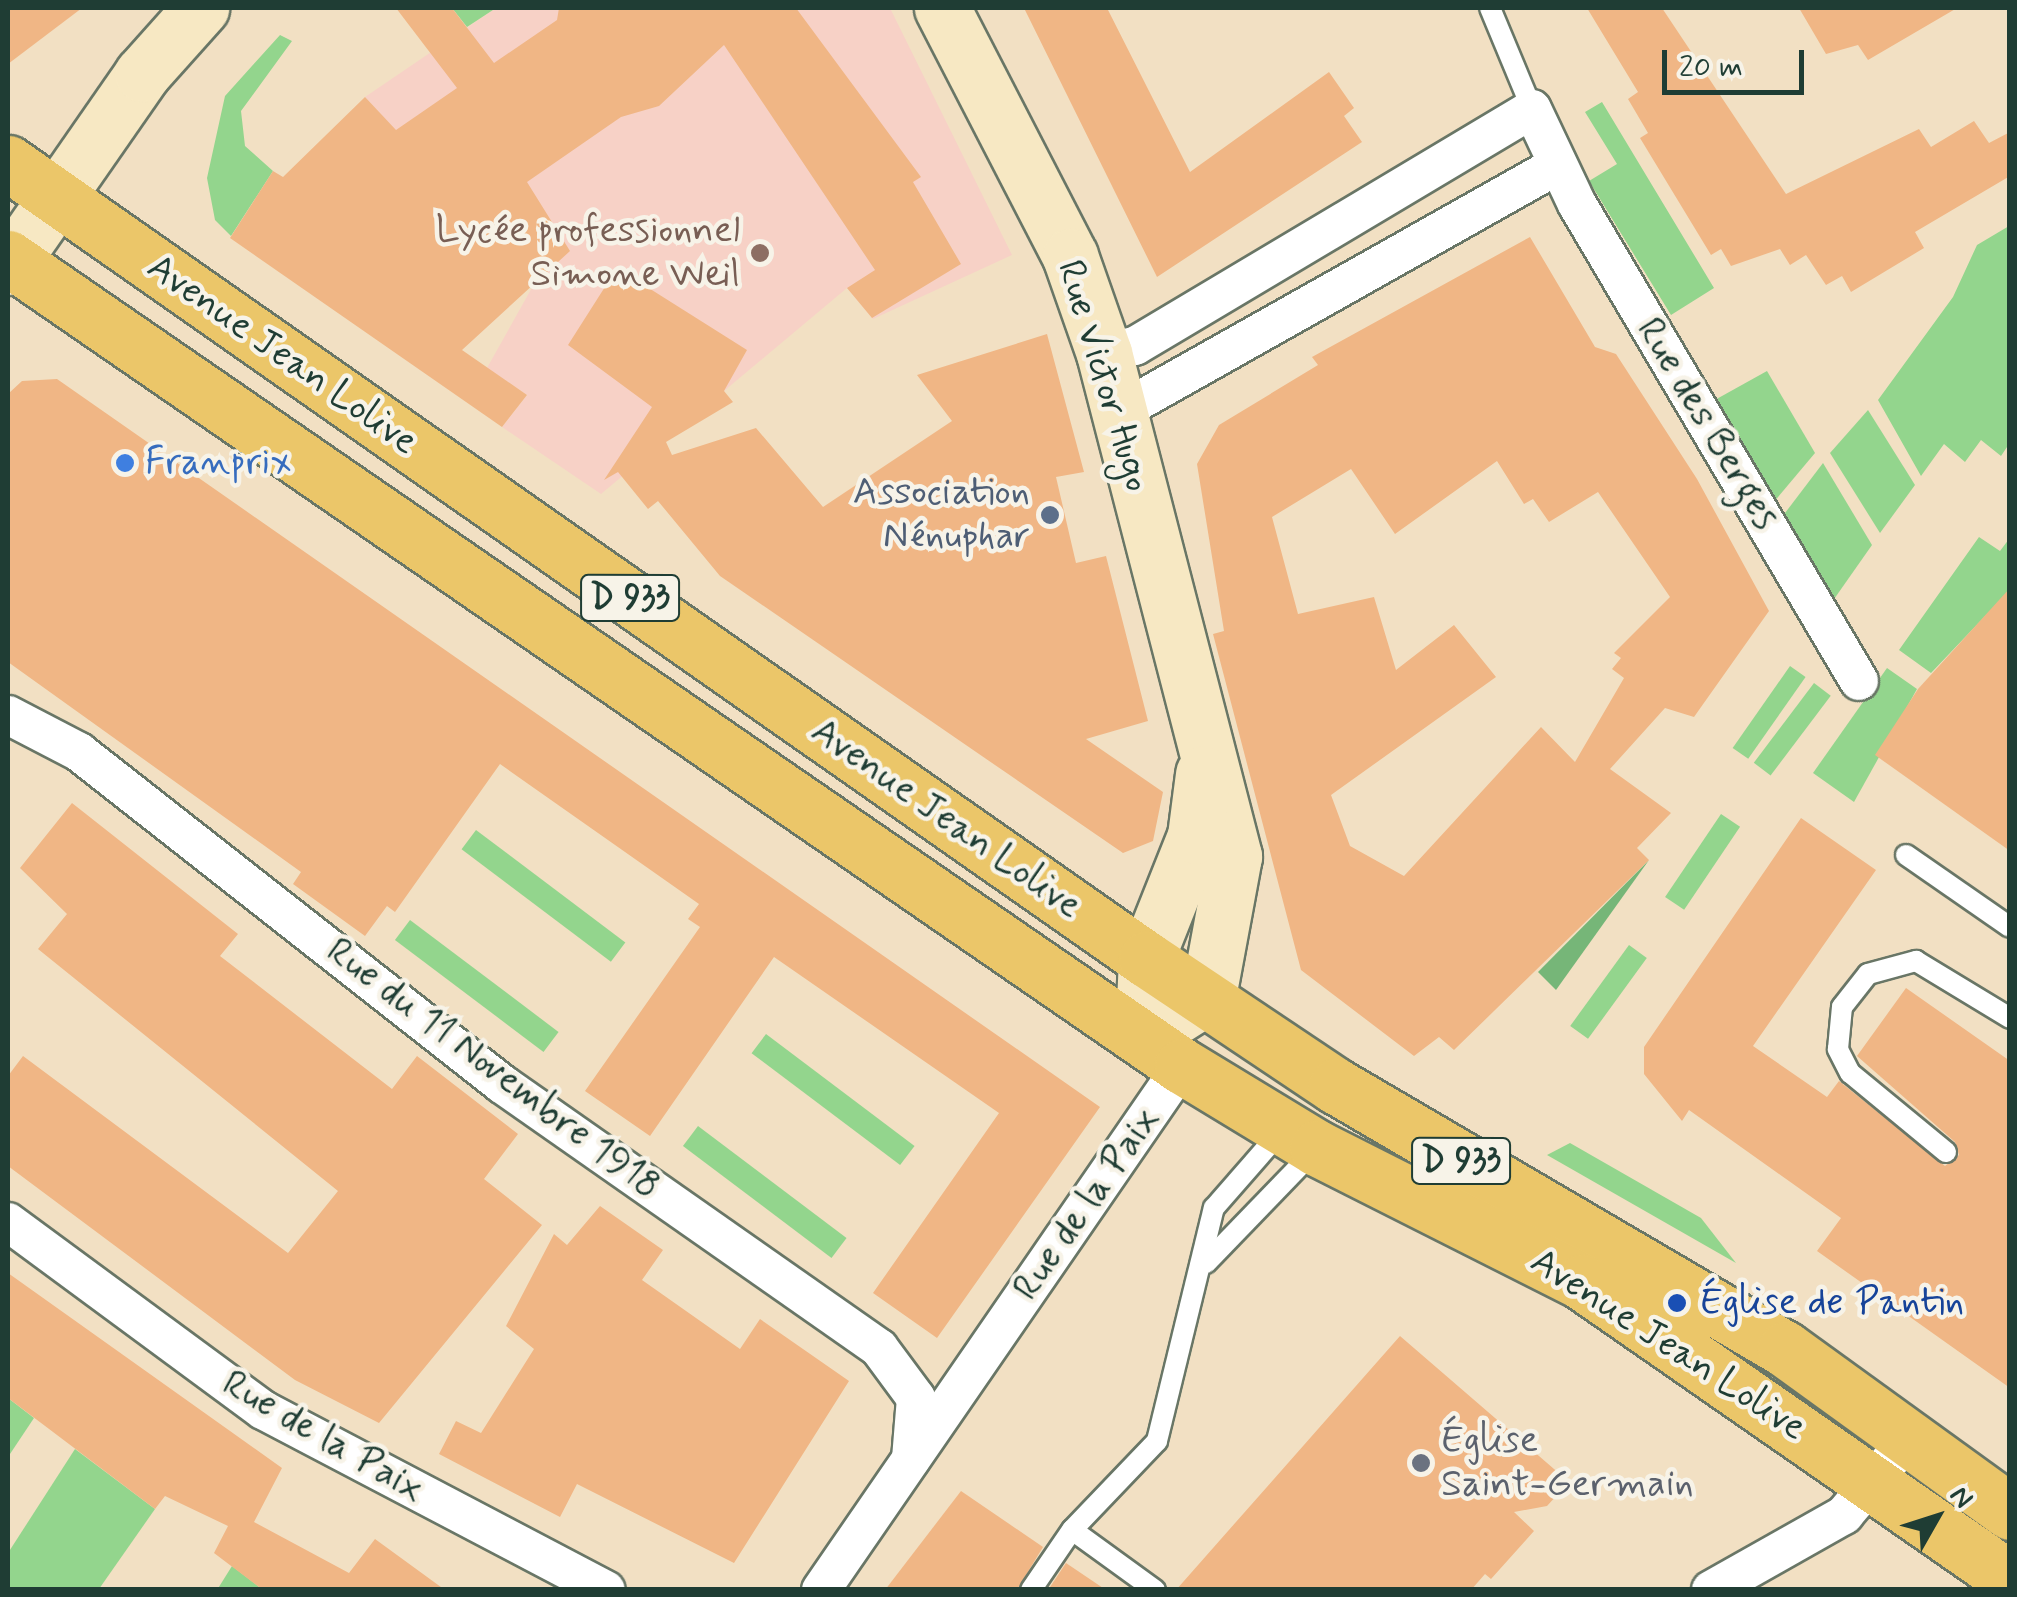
<!DOCTYPE html>
<html>
<head>
<meta charset="utf-8">
<style>
	body { margin:0 }
	#map { position:relative; width:2017px; height:1597px; overflow:hidden; background:#f2e0c3; font-family:Mynerve,sans-serif }
	div>[style] { position:absolute }
	[style*='--x'] { left:calc(var(--x)*1px); top:calc(var(--y)*1px); width:calc(var(--w)*1px); rotate:calc(var(--a)*1deg) }
	.built>* { inset:0; background:#f7d1c6 }
	.green>* { inset:0; background:#93d58d; transform-origin:0 0 }
	.forest>* { inset:0; background:#76b678 }
	.building>* { inset:0; background:#f0b685 }
	.roads { filter:drop-shadow(2px 0 #697666) drop-shadow(-2px 0 #697666) drop-shadow(0 2px #697666) drop-shadow(0 -2px #697666) }
	.lane>* { height:20px; margin:-10px; padding:0 10px; transform-origin:10px; border-radius:10px; background:#fff }
	.street>* { height:38px; margin:-19px; padding:0 19px; transform-origin:19px; border-radius:19px; background:#fff }
	.secondary>* { height:55px; margin:-27.5px; padding:0 27.5px; transform-origin:27.5px; border-radius:27.5px; background:#f7e8c3 }
	.primary>* { height:55px; margin:-27.5px; padding:0 27.5px; transform-origin:27.5px; border-radius:27.5px; background:#ebc669 }
	.dots>* { width:28px; height:28px; translate:-50% -50%; box-sizing:border-box; border:5px solid #f7f3e8; border-radius:50% }
	span { translate:-50% -50%; white-space:nowrap; text-align:center; line-height:1.15; -webkit-text-stroke:9px #f7f3e8; paint-order:stroke }
	.shield-label span { padding:2px 8px; background:#f7f3e8; border:2px solid; border-radius:8px; -webkit-text-stroke-width:0 }
	.shield-label { font-size:35px; color:#1f3d34; font-weight:700 }
	.education-label { font-size:38px; color:#785e54 }
	.right { translate:-100% -50%; text-align:right }
	.street-label { font-size:38px; color:#1f3d34 }
	.shop-label { font-size:38px; color:#366cbe }
	.left { translate:0 -50%; text-align:left }
	.service-label { font-size:38px; color:#4e5e75 }
	.transit-label { font-size:38px; color:#164399 }
	.worship-label { font-size:38px; color:#5b616d }
	.frame { position:absolute; inset:0; border:10px solid #1f3d34; pointer-events:none }
	.north { position:absolute; left:1887px; top:1467px; width:100px; height:100px; -webkit-text-stroke:8px #f7f3e8; paint-order:stroke; rotate:51deg; font-size:28px; font-weight:700; line-height:40px; text-align:center; color:#1f3d34 }
	.north::after { content:''; display:block; margin:auto; width:35px; height:45px; background:#1f3d34; clip-path:polygon(50% 0,100% 100%,50% 72%,0 100%) }
	.scale { position:absolute; left:1662px; top:50px; width:142px; height:45px; box-sizing:border-box; border:5px solid #1f3d34; border-top:0; padding-left:12px; font-size:30px; line-height:35px; white-space:nowrap; color:#1f3d34; -webkit-text-stroke:8px #f7f3e8; paint-order:stroke }
</style>
</head>
<body>
<div id="map">
	<div class="built">
		<i style="clip-path:polygon(496px 8px,890px 8px,1012px 255px,873px 319px,847px 288px,601px 494px,502px 427px,527px 395px,487px 368px,534px 284px,365px 97px)"></i>
	</div>
	<div class="green">
		<i style="clip-path:polygon(452px 8px,496px 8px,467px 27px)"></i>
		<i style="clip-path:polygon(280px 35px,292px 41px,241px 111px,245px 146px,273px 171px,231px 236px,215px 220px,207px 178px,225px 96px)"></i>
		<i style="clip-path:polygon(1602px 102px,1714px 288px,1671px 315px,1589px 181px,1617px 164px,1585px 112px)"></i>
		<i style="clip-path:polygon(2009px 226px,2009px 444px,2001px 456px,1981px 440px,1965px 462px,1944px 444px,1921px 476px,1878px 400px,1953px 297px,1977px 245px)"></i>
		<i style="clip-path:polygon(1767px 371px,1815px 453px,1773px 503px,1713px 401px)"></i>
		<i style="clip-path:polygon(1868px 410px,1915px 485px,1880px 533px,1830px 453px)"></i>
		<i style="clip-path:polygon(1823px 463px,1872px 545px,1832px 602px,1782px 517px)"></i>
		<i style="clip-path:polygon(1979px 537px,2000px 551px,2009px 539px,2009px 591px,1931px 673px,1899px 650px)"></i>
		<i style="left:1790px;top:666px;width:19px;height:100px;rotate:35deg"></i>
		<i style="clip-path:polygon(1887px 668px,1917px 689px,1854px 802px,1813px 773px)"></i>
		<i style="left:1814px;top:683px;width:21px;height:100px;rotate:37deg"></i>
		<i style="left:1721px;top:814px;width:23px;height:100px;rotate:34deg"></i>
		<i style="left:476px;top:830px;width:187px;height:24px;rotate:37deg"></i>
		<i style="left:410px;top:920px;width:186px;height:25px;rotate:37deg"></i>
		<i style="left:1629px;top:945px;width:22px;height:100px;rotate:36deg"></i>
		<i style="left:766px;top:1034px;width:186px;height:24px;rotate:37deg"></i>
		<i style="left:698px;top:1126px;width:186px;height:25px;rotate:37deg"></i>
		<i style="clip-path:polygon(1570px 1143px,1701px 1218px,1736px 1263px,1547px 1155px)"></i>
		<i style="clip-path:polygon(8px 1398px,34px 1418px,8px 1457px)"></i>
		<i style="clip-path:polygon(75px 1449px,155px 1509px,99px 1589px,8px 1589px,8px 1553px)"></i>
		<i style="clip-path:polygon(232px 1566px,263px 1590px,217px 1590px)"></i>
	</div>
	<div class="forest">
		<i style="clip-path:polygon(1649px 860px,1556px 990px,1538px 972px)"></i>
	</div>
	<div class="building">
		<i style="clip-path:polygon(8px 8px,82px 8px,8px 64px)"></i>
		<i style="clip-path:polygon(396px 8px,452px 8px,494px 63px,557px 20px,559px 8px,796px 8px,921px 177px,913px 182px,961px 264px,872px 318px,847px 288px,875px 270px,724px 45px,659px 106px,621px 117px,527px 182px,570px 251px,462px 350px,527px 395px,502px 427px,230px 238px,273px 171px,283px 177px,365px 97px,396px 130px,457px 88px)"></i>
		<i style="clip-path:polygon(1024px 8px,1107px 8px,1190px 172px,1329px 72px,1354px 108px,1344px 116px,1362px 142px,1157px 277px)"></i>
		<i style="clip-path:polygon(1587px 8px,1662px 8px,1786px 194px,1919px 129px,1931px 147px,1974px 121px,1989px 143px,2010px 132px,2010px 176px,1915px 232px,1924px 248px,1851px 292px,1842px 276px,1826px 285px,1806px 255px,1790px 265px,1780px 249px,1731px 266px,1721px 249px,1711px 255px,1640px 138px,1648px 133px,1628px 99px,1638px 92px)"></i>
		<i style="clip-path:polygon(1799px 8px,1957px 8px,1868px 60px,1858px 45px,1826px 54px)"></i>
		<i style="clip-path:polygon(evenodd,1530px 237px,1595px 347px,1616px 354px,1697px 479px,1769px 611px,1694px 717px,1665px 708px,1610px 769px,1671px 813px,1637px 848px,1649px 860px,1454px 1050px,1439px 1037px,1414px 1056px,1301px 970px,1213px 634px,1224px 631px,1197px 464px,1219px 425px,1318px 365px,1312px 357px,1530px 237px,1497px 461px,1524px 504px,1533px 499px,1549px 522px,1598px 492px,1670px 597px,1614px 653px,1621px 658px,1612px 669px,1624px 678px,1575px 762px,1541px 727px,1404px 876px,1350px 846px,1331px 795px,1496px 677px,1454px 625px,1396px 670px,1374px 597px,1298px 614px,1272px 517px,1351px 469px,1395px 534px,1497px 461px)"></i>
		<i style="clip-path:polygon(617px 268px,747px 350px,724px 391px,733px 402px,666px 442px,672px 455px,756px 428px,823px 507px,952px 421px,917px 375px,1047px 334px,1084px 472px,1056px 477px,1076px 563px,1106px 556px,1148px 721px,1086px 739px,1163px 792px,1153px 841px,1123px 853px,720px 576px,658px 501px,648px 509px,618px 472px,604px 480px,652px 407px,568px 345px)"></i>
		<i style="clip-path:polygon(57px 379px,1100px 1107px,937px 1338px,873px 1293px,999px 1113px,774px 957px,650px 1136px,585px 1091px,700px 927px,688px 919px,699px 904px,500px 764px,395px 912px,387px 906px,365px 936px,293px 884px,301px 872px,8px 662px,8px 394px,22px 381px)"></i>
		<i style="clip-path:polygon(2010px 588px,2010px 851px,1875px 755px,1918px 689px)"></i>
		<i style="clip-path:polygon(72px 803px,238px 934px,220px 956px,392px 1089px,417px 1056px,518px 1134px,484px 1179px,542px 1225px,379px 1423px,295px 1380px,8px 1166px,8px 1076px,23px 1056px,288px 1253px,338px 1191px,38px 949px,67px 914px,20px 868px)"></i>
		<i style="clip-path:polygon(1801px 818px,1876px 870px,1753px 1046px,1827px 1097px,1839px 1081px,1945px 1166px,1959px 1155px,1955px 1142px,1857px 1056px,1906px 988px,2010px 1061px,2010px 1388px,1817px 1251px,1841px 1218px,1689px 1110px,1682px 1121px,1644px 1074px,1644px 1047px)"></i>
		<i style="clip-path:polygon(600px 1206px,663px 1250px,642px 1280px,740px 1349px,760px 1319px,849px 1381px,734px 1563px,577px 1484px,560px 1517px,439px 1454px,456px 1421px,481px 1433px,534px 1349px,506px 1326px,554px 1234px,567px 1245px)"></i>
		<i style="clip-path:polygon(8px 1273px,282px 1468px,254px 1522px,349px 1573px,375px 1539px,445px 1590px,263px 1590px,214px 1553px,228px 1526px,165px 1496px,155px 1509px,8px 1398px)"></i>
		<i style="clip-path:polygon(1400px 1336px,1569px 1482px,1547px 1506px,1514px 1512px,1534px 1531px,1491px 1579px,1485px 1574px,1471px 1590px,1176px 1590px)"></i>
		<i style="clip-path:polygon(961px 1491px,1043px 1547px,1017px 1590px,885px 1590px)"></i>
		<i style="clip-path:polygon(1066px 1563px,1106px 1590px,1048px 1590px)"></i>
	</div>
	<div class="roads">
		<div class="lane">
			<i style="--x:1490;--y:8;--w:109;--a:67.4"></i>
			<i style="--x:1906;--y:855;--w:126;--a:34.7"></i>
			<i style="--x:1946;--y:1152;--w:124;--a:-140.5"></i>
			<i style="--x:1850;--y:1073;--w:27;--a:-117"></i>
			<i style="--x:1838;--y:1049;--w:42;--a:-84.6"></i>
			<i style="--x:1842;--y:1007;--w:42;--a:-51.8"></i>
			<i style="--x:1868;--y:974;--w:50;--a:-15.2"></i>
			<i style="--x:1916;--y:961;--w:110;--a:31.2"></i>
			<i style="--x:1206;--y:1263;--w:156;--a:-46"></i>
			<i style="--x:1031;--y:1590;--w:73;--a:-55.7"></i>
			<i style="--x:1155;--y:1590;--w:102;--a:-144.1"></i>
			<i style="--x:1072;--y:1530;--w:123;--a:-46.3"></i>
			<i style="--x:1157;--y:1441;--w:240;--a:-76.3"></i>
			<i style="--x:1214;--y:1208;--w:103;--a:-48.9"></i>
		</div>
		<div class="street">
			<i style="--x:1104;--y:353;--w:32;--a:-13"></i>
			<i style="--x:1135;--y:346;--w:462;--a:-30.8"></i>
			<i style="--x:1532;--y:109;--w:105;--a:64.7"></i>
			<i style="--x:1577;--y:204;--w:554;--a:59.41"></i>
			<i style="--x:1119;--y:412;--w:501;--a:-29.38"></i>
			<i style="--x:8;--y:715;--w:80;--a:27.5"></i>
			<i style="--x:79;--y:752;--w:538;--a:38.13"></i>
			<i style="--x:502;--y:1084;--w:460;--a:35"></i>
			<i style="--x:879;--y:1348;--w:62;--a:53.5"></i>
			<i style="--x:916;--y:1398;--w:61;--a:94.7"></i>
			<i style="--x:8;--y:1222;--w:317;--a:36.4"></i>
			<i style="--x:263;--y:1410;--w:387;--a:27.7"></i>
			<i style="--x:821;--y:1590;--w:636;--a:-55.44"></i>
			<i style="--x:1711;--y:1590;--w:153;--a:-29.4"></i>
			<i style="--x:1844;--y:1515;--w:101;--a:-49.8"></i>
		</div>
		<div class="secondary">
			<i style="--x:942;--y:8;--w:279;--a:62.7"></i>
			<i style="--x:1070;--y:256;--w:103;--a:70.7"></i>
			<i style="--x:1104;--y:353;--w:520;--a:75.51"></i>
			<i style="--x:1234;--y:856;--w:142;--a:100.5"></i>
			<i style="--x:1208;--y:996;--w:78;--a:147.5"></i>
			<i style="--x:8;--y:267;--w:235;--a:-55.2"></i>
			<i style="--x:142;--y:74;--w:89;--a:-48.2"></i>
			<i style="--x:1144;--y:1004;--w:45;--a:-87.5"></i>
			<i style="--x:1146;--y:959;--w:132;--a:-68.3"></i>
			<i style="--x:1195;--y:836;--w:63;--a:-82.6"></i>
		</div>
		<div class="primary">
			<i style="--x:8;--y:163;--w:1389;--a:34.97"></i>
			<i style="--x:1146;--y:959;--w:229;--a:33.8"></i>
			<i style="--x:1336;--y:1086;--w:520;--a:30.36"></i>
			<i style="--x:1785;--y:1349;--w:278;--a:35.9"></i>
			<i style="--x:8;--y:258;--w:1425;--a:34.54"></i>
			<i style="--x:1182;--y:1066;--w:158;--a:31.3"></i>
			<i style="--x:1317;--y:1148;--w:297;--a:26.8"></i>
			<i style="--x:1582;--y:1282;--w:521;--a:34.76"></i>
		</div>
	</div>
	<div class="dots">
		<i style="left:760px;top:253px;background:#8d6e63"></i>
		<i style="left:125px;top:463px;background:#3f7fe0"></i>
		<i style="left:1050px;top:515px;background:#5c6f8a"></i>
		<i style="left:1677px;top:1303px;background:#1a4fb4"></i>
		<i style="left:1421px;top:1463px;background:#6b7280"></i>
	</div>
	<div class="shield-label">
		<span style="left:630px;top:598px">D 933</span>
		<span style="left:1461px;top:1161px">D 933</span>
	</div>
	<div class="education-label">
		<span class="right" style="left:740px;top:253px">Lycée professionnel<br>Simone Weil</span>
	</div>
	<div class="street-label">
		<span style="left:282px;top:355px;rotate:35deg">Avenue Jean Lolive</span>
		<span style="left:1103px;top:376px;rotate:73deg">Rue Victor Hugo</span>
		<span style="left:1707px;top:424px;rotate:59deg">Rue des Berges</span>
		<span style="left:946px;top:819px;rotate:35deg">Avenue Jean Lolive</span>
		<span style="left:493px;top:1069px;rotate:37deg">Rue du 11 Novembre 1918</span>
		<span style="left:1087px;top:1204px;rotate:-55deg">Rue de la Paix</span>
		<span style="left:1668px;top:1345px;rotate:33deg">Avenue Jean Lolive</span>
		<span style="left:323px;top:1437px;rotate:30deg">Rue de la Paix</span>
	</div>
	<div class="shop-label">
		<span class="left" style="left:145px;top:463px">Franprix</span>
	</div>
	<div class="service-label">
		<span class="right" style="left:1030px;top:515px">Association<br>Nénuphar</span>
	</div>
	<div class="transit-label">
		<span class="left" style="left:1700px;top:1303px">Église de Pantin</span>
	</div>
	<div class="worship-label">
		<span class="left" style="left:1441px;top:1463px">Église<br>Saint-Germain</span>
	</div>
	<div class="frame"></div>
	<div class="north">N</div>
	<div class="scale">20 m</div>
</div>
</body>
</html>
